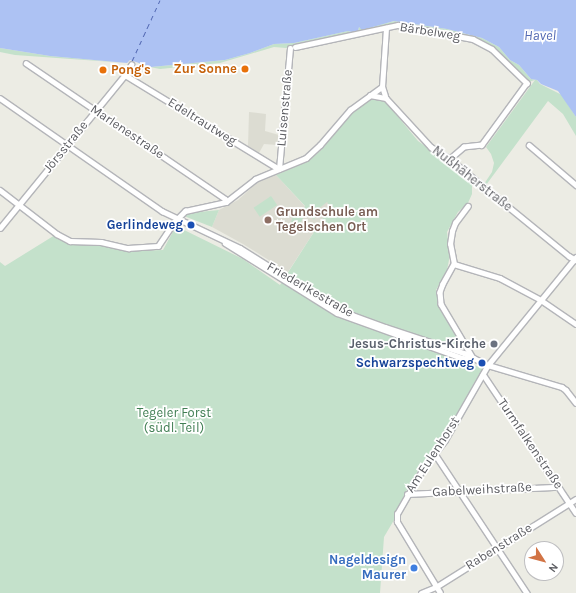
<!DOCTYPE html>
<html>
<head>
<meta charset="utf-8">
<style>
	body { margin:0 }
	#map { position:relative; width:576px; height:593px; overflow:hidden; background:#ecece4; font-family:Karla,sans-serif }
	div>[style] { position:absolute }
	[style*='--x'] { left:calc(var(--x)*1px); top:calc(var(--y)*1px); width:calc(var(--w)*1px); rotate:calc(var(--a)*1deg) }
	.education>* { inset:0; background:#dcdcd2 }
	.green>* { inset:0; background:#c4e1cb; transform-origin:0 0 }
	.water>* { inset:0; background:#adc2f3 }
	.ferry>* { height:1px; margin-top:-0.5px; transform-origin:0; background:repeating-linear-gradient(90deg,#5369b3 0 5px,transparent 0 9px) }
	.roads { filter:drop-shadow(1px 0 #b4b5b9) drop-shadow(-1px 0 #b4b5b9) drop-shadow(0 1px #b4b5b9) drop-shadow(0 -1px #b4b5b9) }
	.minor>* { height:4.5px; margin:-2.25px; padding:0 2.25px; transform-origin:2.25px; border-radius:2.25px; background:#fff }
	.dots>* { width:11px; height:11px; translate:-50% -50%; box-sizing:border-box; border:2px solid #fff; border-radius:50% }
	span { translate:-50% -50%; white-space:nowrap; text-align:center; line-height:1.15; -webkit-text-stroke:3.5px #fff; paint-order:stroke }
	.street-label { font-size:13px; color:#5c5d62 }
	.food-label { font-size:13px; color:#c56008; font-weight:700 }
	.right { translate:-100% -50%; text-align:right }
	.left { translate:0 -50%; text-align:left }
	.education-label { font-size:13px; color:#785e54; font-weight:700 }
	.transit-label { font-size:13px; color:#164399; font-weight:700 }
	.worship-label { font-size:13px; color:#5b616d; font-weight:700 }
	.park-label { font-size:13px; color:#407e53 }
	.shop-label { font-size:13px; color:#366cbe; font-weight:700 }
	.water-label { font-size:14px; color:#5369b3; font-style:italic }
	.north { position:absolute; left:524px; top:541px; width:40px; height:40px; box-sizing:border-box; background:#fff; border:1px solid #bebec0; border-radius:50%; rotate:126deg; font-size:11px; font-weight:700; line-height:16px; text-align:center; color:#5c5d62 }
	.north::after { content:''; display:block; margin:auto; width:14px; height:18px; background:#d27445; clip-path:polygon(50% 0,100% 100%,50% 72%,0 100%) }
</style>
</head>
<body>
<div id="map">
	<div class="education">
		<i style="clip-path:polygon(249px 112px,266px 114px,265px 131px,279px 135px,277px 145px,264px 144px,259px 153px,248px 146px)"></i>
		<i style="clip-path:polygon(276px 175px,312px 214px,327px 201px,330px 207px,288px 272px,243px 244px,212px 227px,219px 210px,238px 200px,258px 182px)"></i>
	</div>
	<div class="green">
		<i style="clip-path:polygon(395px 21px,447px 29px,482px 38px,499px 47px,510px 60px,519px 65px,531px 79px,537px 80px,540px 84px,562px 95px,576px 117px,576px 136px,563px 114px,548px 101px,486px 185px,484px 184px,492px 172px,494px 163px,491px 154px,486px 147px,535px 80px,528px 82px,507px 62px,473px 38px,398px 25px,286px 48px,274px 47px,220px 63px,160px 69px,140px 65px,138px 62px,151px 67px,225px 60px,250px 53px,274px 44px,294px 43px,348px 31px,352px 32px,358px 31px,359px 27px,362px 29px)"></i>
		<i style="clip-path:polygon(0 48px,50px 56px,127px 63px,15px 55px,0 52px)"></i>
		<i style="clip-path:polygon(369px 99px,385px 101px,418px 141px,472px 180px,472px 194px,468px 203px,458px 212px,447px 232px,450px 255px,447px 270px,436px 290px,439px 308px,465px 350px,469px 363px,484px 369px,474px 383px,450px 429px,420px 467px,405px 493px,394px 520px,384px 537px,380px 593px,0 593px,0 262px,5px 266px,55px 235px,69px 244px,77px 245px,97px 245px,129px 251px,163px 250px,176px 226px,243px 259px,280px 285px,330px 207px,327px 202px,312px 214px,315px 218px,314px 220px,304px 208px,305px 206px,276px 175px,309px 161px,323px 148px,351px 114px)"></i>
		<i style="left:271px;top:196px;width:11px;height:21px;rotate:56deg"></i>
		<i style="clip-path:polygon(219px 210px,212px 227px,184px 216px,188px 213px)"></i>
		<i style="clip-path:polygon(295px 210px,302px 212px,303px 218px,300px 224px,295px 228px,290px 225px,292px 219px,291px 213px)"></i>
	</div>
	<div class="water">
		<i style="clip-path:polygon(0 0,576px 0,576px 117px,558px 91px,541px 84px,537px 80px,531px 79px,519px 65px,510px 60px,499px 47px,482px 38px,447px 29px,394px 21px,362px 30px,359px 27px,358px 31px,352px 32px,348px 31px,294px 43px,274px 44px,250px 53px,225px 60px,151px 67px,130px 60px,127px 63px,50px 56px,0 48px)"></i>
	</div>
	<div class="ferry">
		<i style="--x:132;--y:61;--w:67;--a:-65.3"></i>
	</div>
	<div class="roads">
		<div class="minor">
			<i style="--x:295;--y:47;--w:105;--a:-12.1"></i>
			<i style="--x:398;--y:25;--w:76;--a:10.6"></i>
			<i style="--x:473;--y:39;--w:21;--a:28"></i>
			<i style="--x:492;--y:49;--w:49;--a:44.2"></i>
			<i style="--x:527;--y:83;--w:77;--a:126"></i>
			<i style="--x:482;--y:145;--w:18;--a:174"></i>
			<i style="--x:464;--y:147;--w:18;--a:139"></i>
			<i style="--x:26;--y:63;--w:241;--a:34.3"></i>
			<i style="--x:225;--y:199;--w:3;--a:72"></i>
			<i style="--x:125;--y:75;--w:180;--a:31.4"></i>
			<i style="--x:370;--y:95;--w:16;--a:11"></i>
			<i style="--x:386;--y:98;--w:67;--a:47.4"></i>
			<i style="--x:431;--y:147;--w:22;--a:32"></i>
			<i style="--x:450;--y:159;--w:154;--a:39.2"></i>
			<i style="--x:569;--y:256;--w:8;--a:30"></i>
			<i style="--x:385;--y:96;--w:9;--a:-108"></i>
			<i style="--x:382;--y:87;--w:59;--a:-86.1"></i>
			<i style="--x:0;--y:98;--w:198;--a:34.9"></i>
			<i style="--x:162;--y:211;--w:86;--a:25.4"></i>
			<i style="--x:240;--y:248;--w:117;--a:32.1"></i>
			<i style="--x:339;--y:310;--w:49;--a:20.3"></i>
			<i style="--x:385;--y:327;--w:83;--a:18.2"></i>
			<i style="--x:464;--y:353;--w:27;--a:27"></i>
			<i style="--x:488;--y:365;--w:77;--a:16.6"></i>
			<i style="--x:562;--y:387;--w:5;--a:37"></i>
			<i style="--x:566;--y:390;--w:16;--a:52"></i>
			<i style="--x:529;--y:145;--w:62;--a:40.4"></i>
			<i style="--x:279;--y:169;--w:121;--a:-84.8"></i>
			<i style="--x:0;--y:190;--w:72;--a:37.7"></i>
			<i style="--x:57;--y:234;--w:15;--a:28"></i>
			<i style="--x:70;--y:241;--w:31;--a:2"></i>
			<i style="--x:101;--y:242;--w:28;--a:13"></i>
			<i style="--x:128;--y:248;--w:30;--a:-4"></i>
			<i style="--x:158;--y:246;--w:29;--a:-56"></i>
			<i style="--x:174;--y:222;--w:16;--a:-45"></i>
			<i style="--x:185;--y:211;--w:42;--a:-12.4"></i>
			<i style="--x:226;--y:202;--w:37;--a:-38"></i>
			<i style="--x:255;--y:179;--w:55;--a:-22.4"></i>
			<i style="--x:306;--y:158;--w:19;--a:-43"></i>
			<i style="--x:320;--y:145;--w:46;--a:-49.4"></i>
			<i style="--x:350;--y:110;--w:39;--a:-36"></i>
			<i style="--x:0;--y:228;--w:198;--a:-50.8"></i>
			<i style="--x:125;--y:75;--w:12;--a:-59"></i>
			<i style="--x:225;--y:243;--w:132;--a:32"></i>
			<i style="--x:337;--y:313;--w:133;--a:19.8"></i>
			<i style="--x:462;--y:358;--w:9;--a:6"></i>
			<i style="--x:454;--y:264;--w:48;--a:16.9"></i>
			<i style="--x:500;--y:278;--w:47;--a:28.2"></i>
			<i style="--x:541;--y:300;--w:42;--a:34.4"></i>
			<i style="--x:454;--y:264;--w:23;--a:119"></i>
			<i style="--x:443;--y:284;--w:9;--a:111"></i>
			<i style="--x:440;--y:292;--w:12;--a:85"></i>
			<i style="--x:441;--y:304;--w:63;--a:59.3"></i>
			<i style="--x:454;--y:264;--w:20;--a:-101"></i>
			<i style="--x:450;--y:244;--w:13;--a:-81"></i>
			<i style="--x:452;--y:231;--w:9;--a:-69"></i>
			<i style="--x:455;--y:223;--w:21;--a:-53"></i>
			<i style="--x:483;--y:374;--w:167;--a:56.2"></i>
			<i style="--x:435;--y:454;--w:167;--a:56.5"></i>
			<i style="--x:407;--y:494;--w:146;--a:-2.7"></i>
			<i style="--x:553;--y:487;--w:4;--a:-27"></i>
			<i style="--x:421;--y:593;--w:16;--a:-22"></i>
			<i style="--x:436;--y:587;--w:165;--a:-32.2"></i>
			<i style="--x:440;--y:593;--w:83;--a:-121.2"></i>
			<i style="--x:397;--y:522;--w:8;--a:-90"></i>
			<i style="--x:397;--y:514;--w:54;--a:-60.1"></i>
			<i style="--x:424;--y:467;--w:34;--a:-52"></i>
			<i style="--x:445;--y:440;--w:86;--a:-60.2"></i>
			<i style="--x:488;--y:365;--w:139;--a:-50.8"></i>
		</div>
	</div>
	<div class="dots">
		<i style="left:245px;top:69px;background:#e8710a"></i>
		<i style="left:103px;top:70px;background:#e8710a"></i>
		<i style="left:268px;top:220px;background:#8d6e63"></i>
		<i style="left:191px;top:225px;background:#1a4fb4"></i>
		<i style="left:494px;top:344px;background:#6b7280"></i>
		<i style="left:482px;top:363px;background:#1a4fb4"></i>
		<i style="left:414px;top:568px;background:#3f7fe0"></i>
	</div>
	<div class="street-label">
		<span style="left:430px;top:32px;rotate:9deg">Bärbelweg</span>
		<span style="left:285px;top:108px;rotate:-85deg">Luisenstraße</span>
		<span style="left:202px;top:122px;rotate:32deg">Edeltrautweg</span>
		<span style="left:127px;top:132px;rotate:34deg">Marlenestraße</span>
		<span style="left:66px;top:147px;rotate:-51deg">Jörsstraße</span>
		<span style="left:472px;top:179px;rotate:38deg">Nußhäherstraße</span>
		<span style="left:310px;top:290px;rotate:30deg">Friederikestraße</span>
		<span style="left:530px;top:444px;rotate:56deg">Turmfalkenstraße</span>
		<span style="left:433px;top:455px;rotate:-57deg">Am Eulenhorst</span>
		<span style="left:482px;top:490px;rotate:-3deg">Gabelweihstraße</span>
		<span style="left:499px;top:547px;rotate:-32deg">Rabenstraße</span>
	</div>
	<div class="food-label">
		<span class="right" style="left:237px;top:69px">Zur Sonne</span>
		<span class="left" style="left:111px;top:70px">Pong's</span>
	</div>
	<div class="education-label">
		<span class="left" style="left:276px;top:220px">Grundschule am<br>Tegelschen Ort</span>
	</div>
	<div class="transit-label">
		<span class="right" style="left:183px;top:225px">Gerlindeweg</span>
		<span class="right" style="left:474px;top:363px">Schwarzspechtweg</span>
	</div>
	<div class="worship-label">
		<span class="right" style="left:486px;top:344px">Jesus-Christus-Kirche</span>
	</div>
	<div class="park-label">
		<span style="left:174px;top:421px">Tegeler Forst<br>(südl. Teil)</span>
	</div>
	<div class="shop-label">
		<span class="right" style="left:406px;top:568px">Nageldesign<br>Maurer</span>
	</div>
	<div class="water-label">
		<span style="left:540px;top:36px">Havel</span>
	</div>
	<div class="north">N</div>
</div>
</body>
</html>
